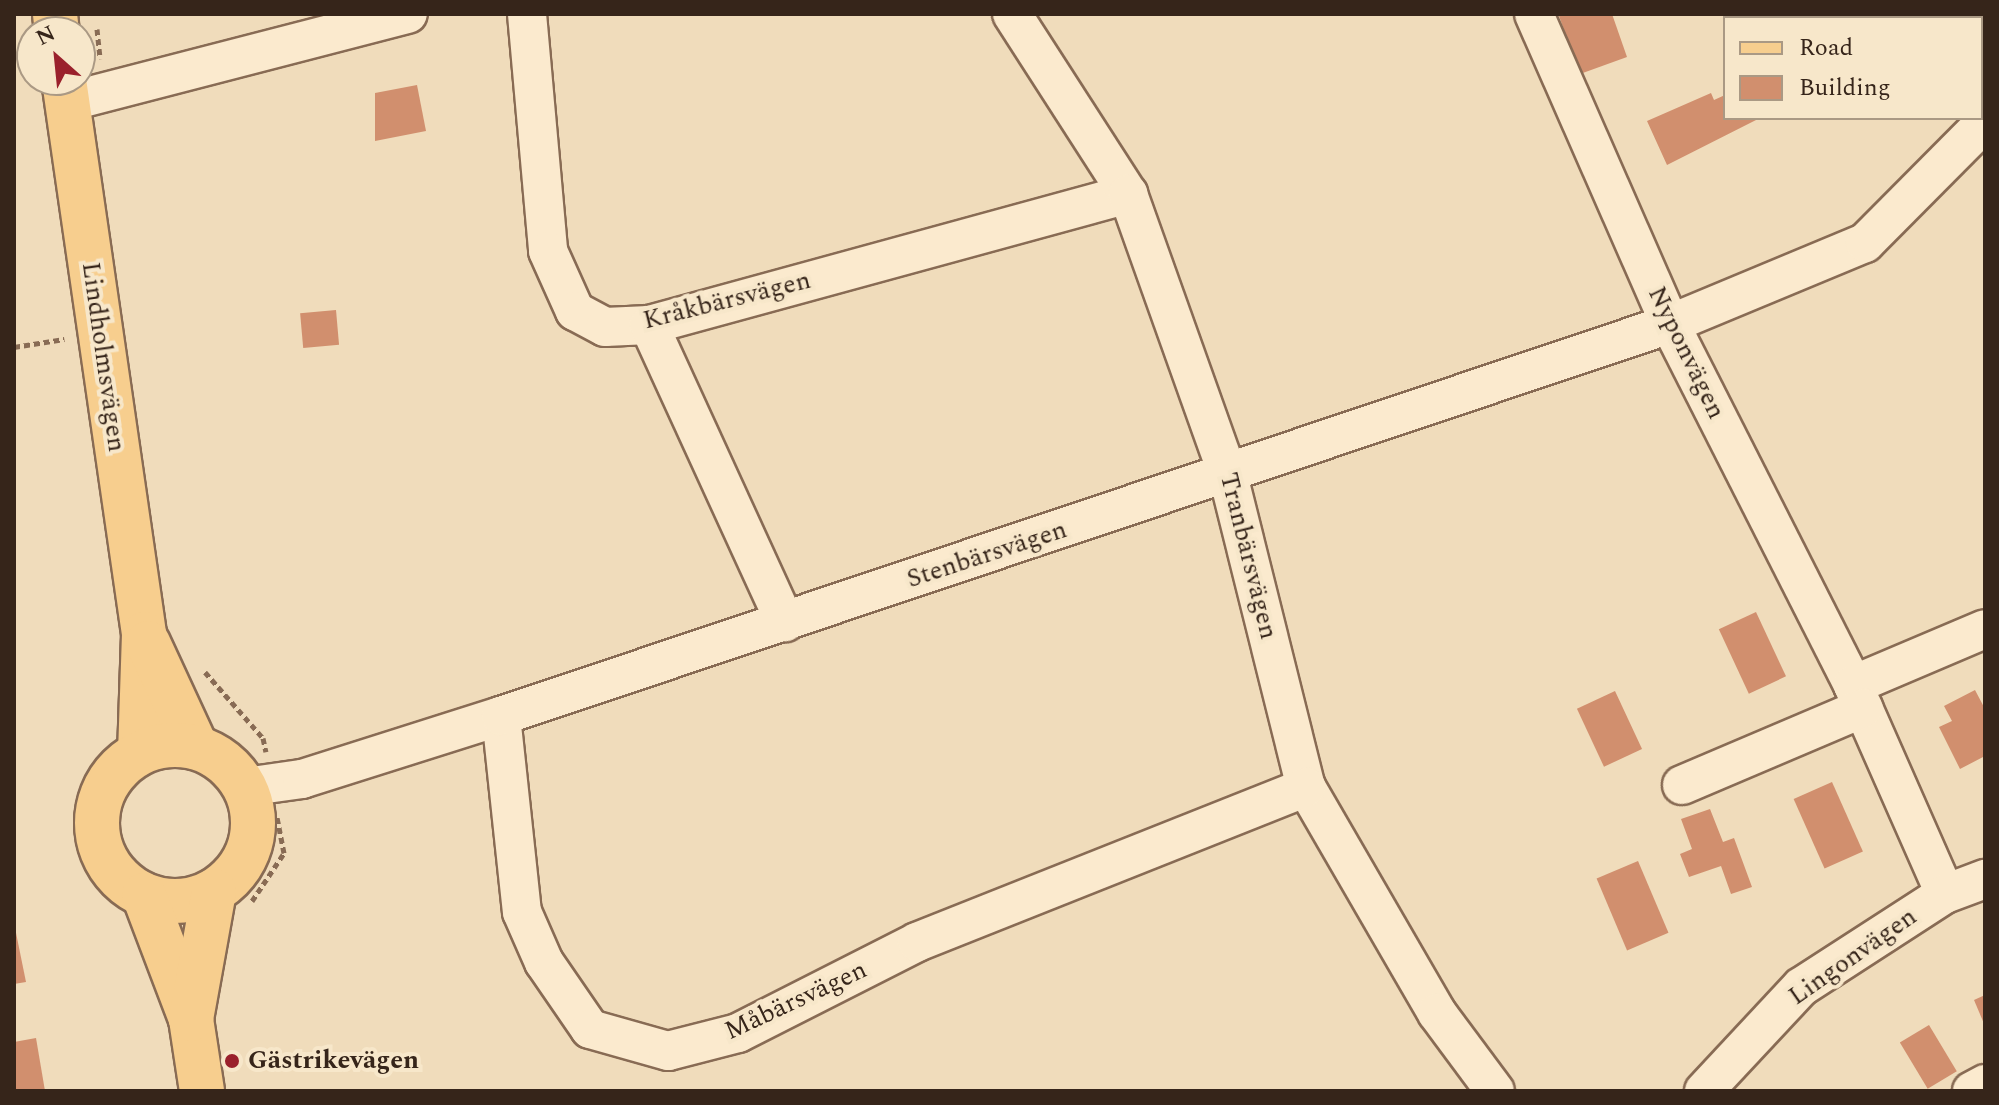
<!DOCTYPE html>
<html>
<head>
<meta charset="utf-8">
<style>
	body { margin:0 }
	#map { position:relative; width:1999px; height:1105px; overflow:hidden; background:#f0dcbb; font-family:Spectral,serif }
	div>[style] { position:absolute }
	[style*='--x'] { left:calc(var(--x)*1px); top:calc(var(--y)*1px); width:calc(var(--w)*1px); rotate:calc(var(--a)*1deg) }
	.building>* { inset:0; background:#d18f6e; transform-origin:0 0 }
	.path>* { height:5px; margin-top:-2.5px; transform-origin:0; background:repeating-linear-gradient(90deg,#886b54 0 6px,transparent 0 10px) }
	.roads { filter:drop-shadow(2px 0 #886b54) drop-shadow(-2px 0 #886b54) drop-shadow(0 2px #886b54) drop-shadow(0 -2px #886b54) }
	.minor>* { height:38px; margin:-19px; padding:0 19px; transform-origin:19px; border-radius:19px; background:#fbeace }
	.major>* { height:44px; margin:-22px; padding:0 22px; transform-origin:22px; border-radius:22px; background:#f7ce8e }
	.major>.ring { margin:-22px; padding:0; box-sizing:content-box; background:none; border:44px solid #f7ce8e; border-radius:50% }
	.dots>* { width:22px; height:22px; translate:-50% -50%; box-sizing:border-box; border:4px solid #f7e7ca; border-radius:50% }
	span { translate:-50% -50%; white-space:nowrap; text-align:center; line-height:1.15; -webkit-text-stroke:8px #f7e7ca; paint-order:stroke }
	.street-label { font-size:26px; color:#36251a }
	.poi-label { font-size:26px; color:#36251a; font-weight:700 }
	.left { translate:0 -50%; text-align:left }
	.frame { position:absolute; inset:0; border:16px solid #36251a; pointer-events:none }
	.legend { position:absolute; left:1723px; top:16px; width:260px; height:104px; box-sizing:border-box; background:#f7e7ca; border:2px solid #aa9984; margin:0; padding:10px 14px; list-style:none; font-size:24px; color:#36251a }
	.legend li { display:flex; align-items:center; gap:16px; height:40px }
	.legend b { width:40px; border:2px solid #aa9984 }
	.north { position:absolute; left:16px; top:16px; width:80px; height:80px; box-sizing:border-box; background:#f7e7ca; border:2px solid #aa9984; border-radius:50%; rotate:333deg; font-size:22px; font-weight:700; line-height:32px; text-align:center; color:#36251a }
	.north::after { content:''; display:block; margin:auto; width:28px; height:36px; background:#9a212c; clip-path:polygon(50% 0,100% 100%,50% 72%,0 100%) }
</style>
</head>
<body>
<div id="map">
	<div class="building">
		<i style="clip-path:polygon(1612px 14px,1627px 57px,1580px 74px,1559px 16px)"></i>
		<i style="clip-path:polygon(417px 85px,426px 131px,375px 141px,375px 93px)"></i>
		<i style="clip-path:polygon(1711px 93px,1714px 100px,1725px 95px,1725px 118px,1760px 118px,1667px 165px,1647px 121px)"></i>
		<i style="left:336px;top:310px;width:35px;height:36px;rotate:85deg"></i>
		<i style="left:1756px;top:612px;width:71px;height:41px;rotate:65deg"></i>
		<i style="clip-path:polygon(1975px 690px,1985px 709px,1985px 756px,1960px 769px,1939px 727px,1952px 721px,1944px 706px)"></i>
		<i style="left:1615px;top:691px;width:64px;height:42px;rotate:65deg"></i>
		<i style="left:1832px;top:782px;width:76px;height:42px;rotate:66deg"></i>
		<i style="clip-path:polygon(1710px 809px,1723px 842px,1734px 838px,1752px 887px,1731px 894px,1721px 866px,1689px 877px,1680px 854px,1692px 849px,1681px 819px)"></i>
		<i style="left:1638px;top:861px;width:78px;height:45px;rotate:67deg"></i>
		<i style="clip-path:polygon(14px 923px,26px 982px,14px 984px)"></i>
		<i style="clip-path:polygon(1985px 995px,1985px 1026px,1974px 1000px)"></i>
		<i style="left:1929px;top:1025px;width:54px;height:34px;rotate:59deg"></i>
		<i style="clip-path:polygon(36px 1038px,45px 1091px,14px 1091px,14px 1042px)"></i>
	</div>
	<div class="path">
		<i style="--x:97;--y:29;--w:30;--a:84"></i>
		<i style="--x:14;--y:347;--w:51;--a:-9.1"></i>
		<i style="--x:205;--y:672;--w:88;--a:48.7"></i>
		<i style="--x:263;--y:738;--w:14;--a:78"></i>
		<i style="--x:252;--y:901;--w:58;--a:-56.3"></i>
		<i style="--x:284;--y:853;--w:37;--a:-101"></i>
	</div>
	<div class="roads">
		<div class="minor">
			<i style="--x:527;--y:14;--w:238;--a:84.9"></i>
			<i style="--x:548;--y:251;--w:66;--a:65.8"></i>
			<i style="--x:575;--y:311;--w:34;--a:28"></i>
			<i style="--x:605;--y:327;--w:44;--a:-2.6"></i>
			<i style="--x:649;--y:325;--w:497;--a:-15.3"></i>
			<i style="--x:1012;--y:14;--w:214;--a:57.2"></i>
			<i style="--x:1128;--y:194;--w:298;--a:70.4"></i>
			<i style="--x:1228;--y:475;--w:322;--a:76"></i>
			<i style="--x:1306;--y:787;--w:261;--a:59.9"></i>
			<i style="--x:1437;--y:1013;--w:97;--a:53.4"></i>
			<i style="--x:1534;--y:14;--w:339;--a:66.3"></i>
			<i style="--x:1670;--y:324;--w:405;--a:63.1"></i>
			<i style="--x:1853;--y:685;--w:228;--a:66.2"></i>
			<i style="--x:67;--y:102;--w:352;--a:-14.5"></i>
			<i style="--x:649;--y:325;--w:327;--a:65.4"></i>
			<i style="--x:1853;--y:685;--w:143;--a:-23"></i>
			<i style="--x:501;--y:716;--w:197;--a:83.9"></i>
			<i style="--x:522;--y:912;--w:55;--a:66.3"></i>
			<i style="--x:544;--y:962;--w:81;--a:55.5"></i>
			<i style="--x:590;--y:1029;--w:81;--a:15.8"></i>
			<i style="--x:668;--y:1051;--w:72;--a:-14.4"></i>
			<i style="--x:738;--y:1033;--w:201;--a:-26.9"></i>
			<i style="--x:917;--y:942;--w:419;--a:-21.7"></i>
			<i style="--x:1682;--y:785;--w:197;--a:-23"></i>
			<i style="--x:245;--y:787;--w:58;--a:-8"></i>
			<i style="--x:302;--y:779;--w:209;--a:-17.6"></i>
			<i style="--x:501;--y:716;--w:1233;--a:-18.54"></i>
			<i style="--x:1670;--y:324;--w:211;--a:-22.6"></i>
			<i style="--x:1865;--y:243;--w:170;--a:-45.2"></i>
			<i style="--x:1704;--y:1091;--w:142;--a:-47"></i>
			<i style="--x:1801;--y:987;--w:171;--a:-32.9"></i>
			<i style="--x:1945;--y:894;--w:43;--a:-20.6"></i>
			<i style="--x:1972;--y:1091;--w:15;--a:-28"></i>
		</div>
		<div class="major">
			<i style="--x:55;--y:14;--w:18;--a:84"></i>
			<i style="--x:64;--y:80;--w:560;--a:81.78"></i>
			<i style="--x:144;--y:634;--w:118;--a:91.9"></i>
			<i style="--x:148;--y:643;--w:115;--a:65.2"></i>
			<i class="ring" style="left:97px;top:745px;width:112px;height:112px"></i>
			<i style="--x:144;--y:895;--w:133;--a:69.2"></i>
			<i style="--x:191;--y:1019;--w:73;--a:81.3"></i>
			<i style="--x:191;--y:1019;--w:130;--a:-79.8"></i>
		</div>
	</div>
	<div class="dots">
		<i style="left:232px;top:1061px;background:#9a212c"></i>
	</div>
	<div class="street-label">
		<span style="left:727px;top:301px;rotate:-14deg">Kråkbärsvägen</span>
		<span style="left:1686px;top:353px;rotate:64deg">Nyponvägen</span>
		<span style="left:103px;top:357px;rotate:82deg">Lindholmsvägen</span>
		<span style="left:987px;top:555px;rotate:-18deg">Stenbärsvägen</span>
		<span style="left:1248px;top:556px;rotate:76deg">Tranbärsvägen</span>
		<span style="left:1853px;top:957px;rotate:-35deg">Lingonvägen</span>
		<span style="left:796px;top:1001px;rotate:-25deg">Måbärsvägen</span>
	</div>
	<div class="poi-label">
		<span class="left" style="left:248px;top:1061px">Gästrikevägen</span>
	</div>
	<div class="frame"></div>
	<ul class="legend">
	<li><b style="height:10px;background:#f7ce8e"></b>Road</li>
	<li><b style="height:22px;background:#d18f6e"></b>Building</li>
	</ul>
	<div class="north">N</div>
</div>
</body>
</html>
